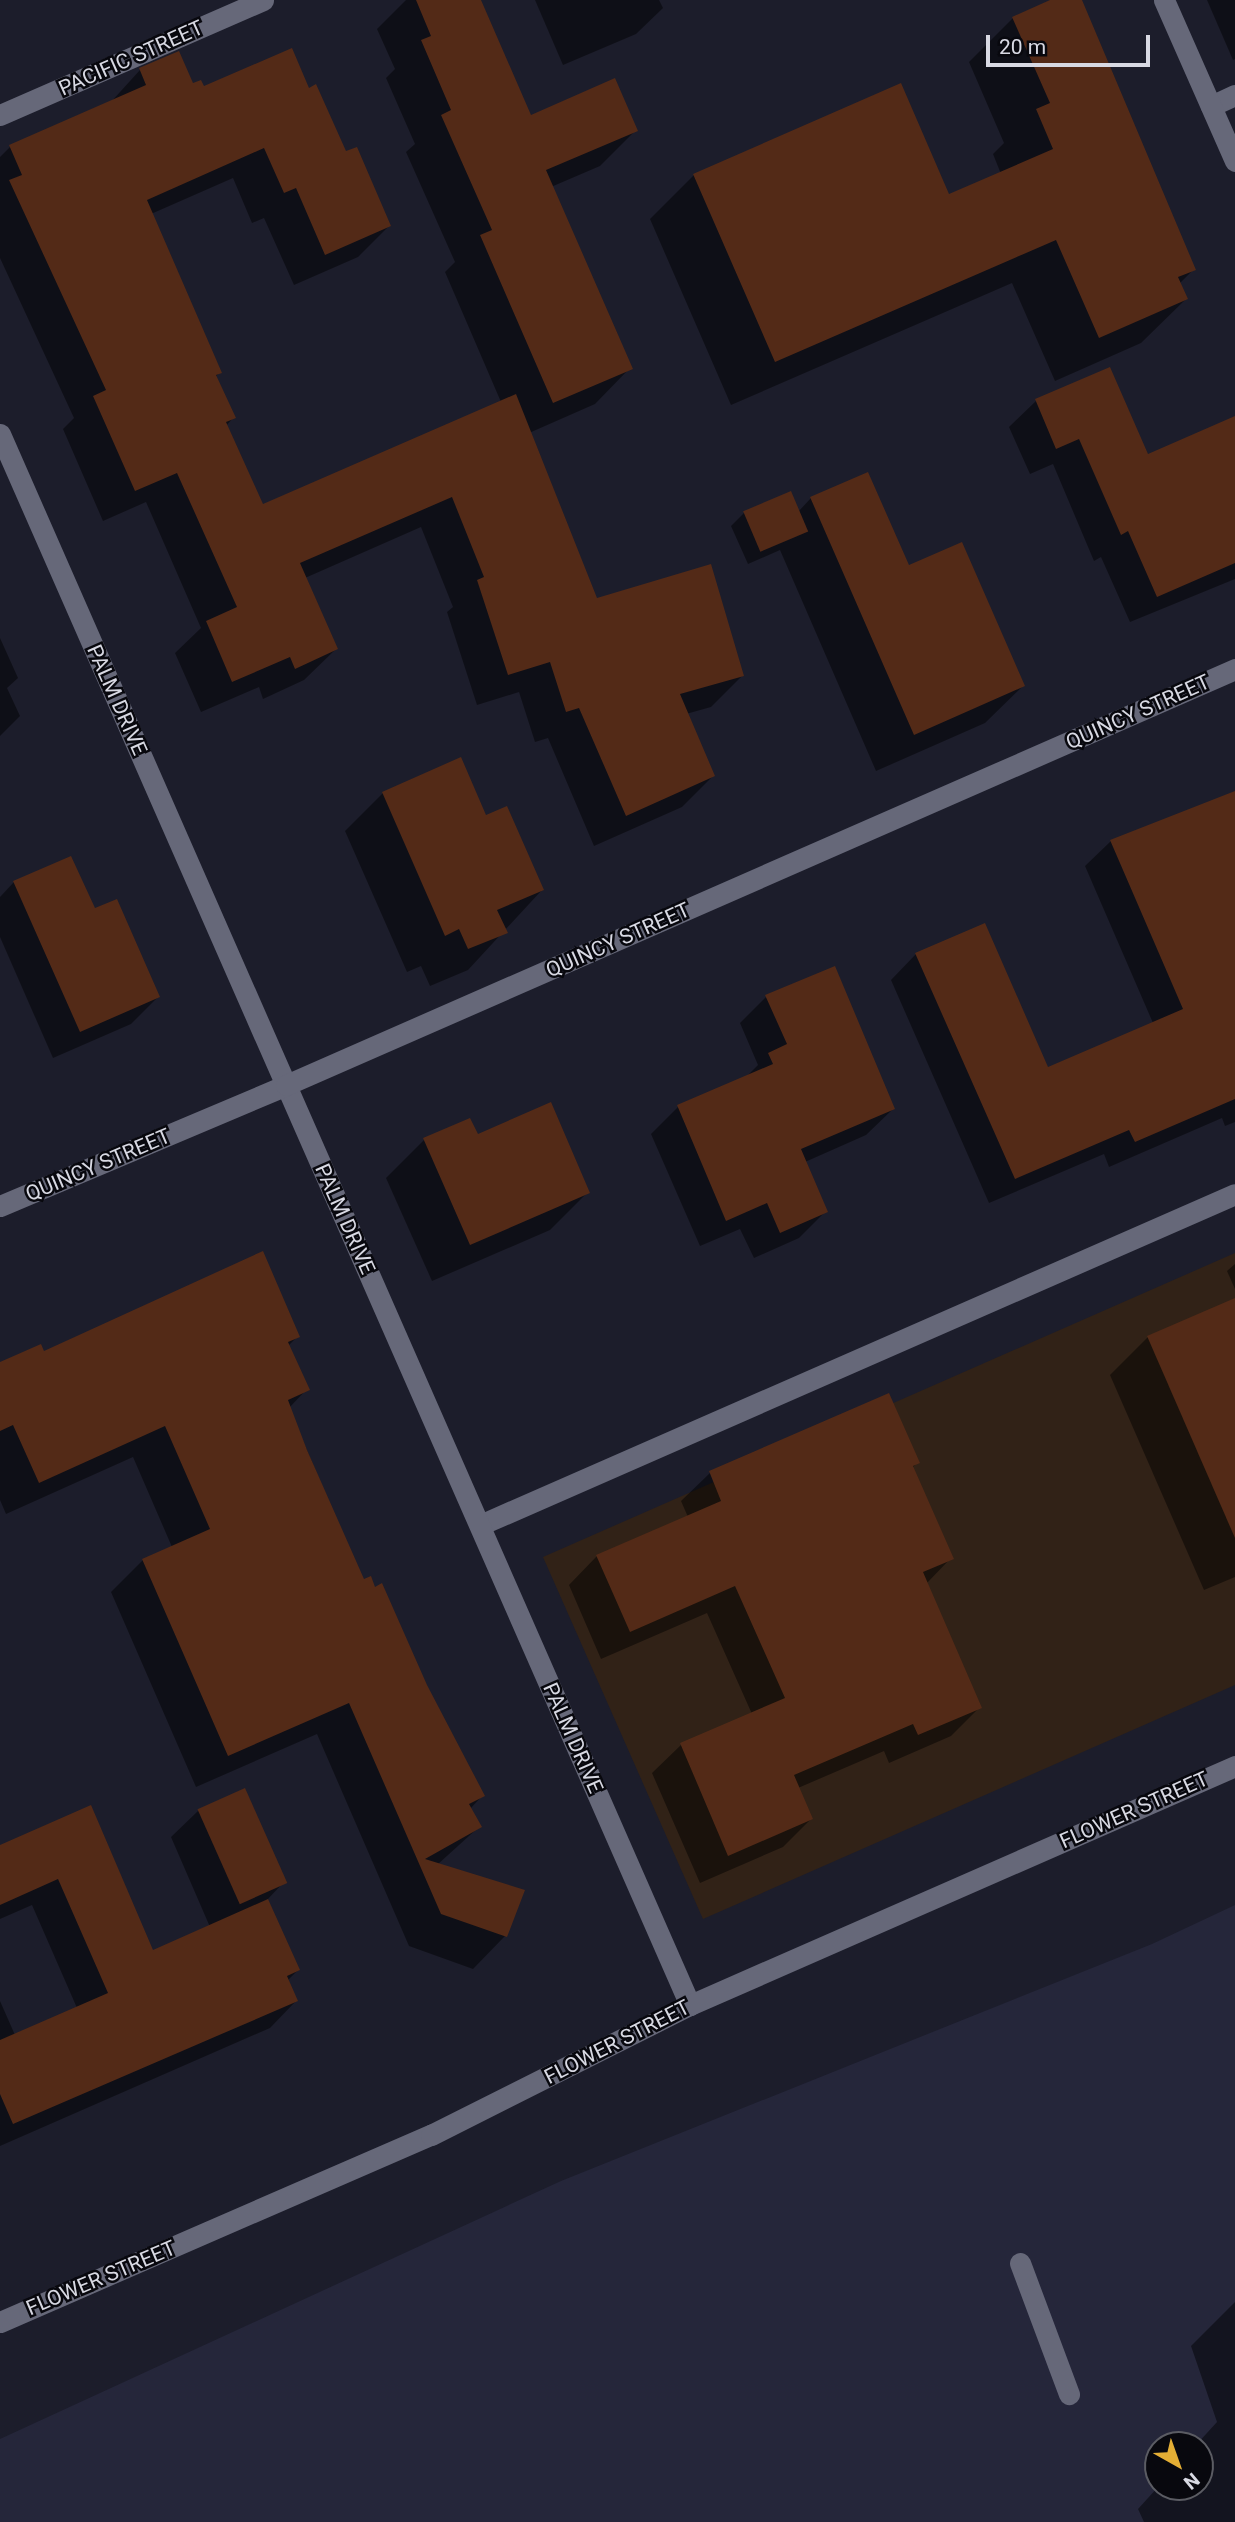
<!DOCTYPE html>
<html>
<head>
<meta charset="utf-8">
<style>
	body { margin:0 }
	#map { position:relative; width:1235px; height:2522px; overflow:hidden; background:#1c1d2b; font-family:Roboto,sans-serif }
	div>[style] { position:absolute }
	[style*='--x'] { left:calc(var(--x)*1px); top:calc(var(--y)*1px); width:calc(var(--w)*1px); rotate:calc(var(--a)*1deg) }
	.commercial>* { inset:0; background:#312217 }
	.built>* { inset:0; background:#25263a }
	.shadow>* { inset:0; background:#0007 }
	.building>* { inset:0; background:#532a17; transform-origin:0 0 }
	.lane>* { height:21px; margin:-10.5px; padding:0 10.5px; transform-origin:10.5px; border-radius:10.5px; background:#666879 }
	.street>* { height:21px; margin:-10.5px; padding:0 10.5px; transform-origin:10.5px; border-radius:10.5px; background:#666879 }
	.secondary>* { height:21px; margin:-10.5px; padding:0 10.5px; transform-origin:10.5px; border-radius:10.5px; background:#666879 }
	span { translate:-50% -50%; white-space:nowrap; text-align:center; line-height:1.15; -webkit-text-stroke:5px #08080e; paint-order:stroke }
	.street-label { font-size:21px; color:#d8d9e3 }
	.north { position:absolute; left:1144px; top:2431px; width:70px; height:70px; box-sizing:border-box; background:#08080e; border:2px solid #5b5c63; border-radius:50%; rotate:140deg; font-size:19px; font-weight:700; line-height:28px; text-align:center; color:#d8d9e3 }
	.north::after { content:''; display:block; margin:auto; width:24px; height:32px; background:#e4ae35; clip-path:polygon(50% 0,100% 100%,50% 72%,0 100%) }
	.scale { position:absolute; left:986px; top:35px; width:164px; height:32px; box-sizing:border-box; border:4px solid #d8d9e3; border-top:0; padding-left:9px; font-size:21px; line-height:24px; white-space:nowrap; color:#d8d9e3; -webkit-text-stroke:5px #08080e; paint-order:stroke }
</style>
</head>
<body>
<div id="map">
	<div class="commercial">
		<i style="clip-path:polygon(1235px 1253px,1235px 1685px,703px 1919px,543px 1557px)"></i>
	</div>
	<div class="built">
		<i style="clip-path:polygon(evenodd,1235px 1905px,1235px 2522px,0 2522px,0 2439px,561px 2181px,1152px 1944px,1235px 1905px,1158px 2445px,1200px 2445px,1200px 2487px,1158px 2487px,1158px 2445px)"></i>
	</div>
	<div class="shadow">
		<i style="clip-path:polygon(406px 0,479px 0,530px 117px,636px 130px,600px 166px,551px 187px,630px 368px,595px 404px,529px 433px,596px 600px,742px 676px,711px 707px,686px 714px,713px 776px,682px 807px,594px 846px,548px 738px,535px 742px,519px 692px,477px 705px,447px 612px,453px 607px,421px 527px,305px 578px,336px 649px,304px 680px,263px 699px,259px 687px,201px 712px,175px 653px,201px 628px,146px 502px,103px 521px,63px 429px,74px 418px,0 258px,0 157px,10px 147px,110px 103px,140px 70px,203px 88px,308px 90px,389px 226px,358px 257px,294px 285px,264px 218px,252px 223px,233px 178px,151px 214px,220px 372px,215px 377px,233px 418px,226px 426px,262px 506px,501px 402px,445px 272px,455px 262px,406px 152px,415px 144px,386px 78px,395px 69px,377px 29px)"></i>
		<i style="clip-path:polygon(535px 0,659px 0,663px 8px,636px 34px,563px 65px)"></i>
		<i style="clip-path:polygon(1055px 0,1080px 0,1194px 269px,1179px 284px,1186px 299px,1141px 343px,1055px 381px,1012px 283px,731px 405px,650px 219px,694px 175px,948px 196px,1001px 174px,993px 154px,1004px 143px,969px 62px,1013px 18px)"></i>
		<i style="clip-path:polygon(1207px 0,1235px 0,1235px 59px,1233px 60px)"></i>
		<i style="clip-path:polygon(1109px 369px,1147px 457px,1235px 418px,1235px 579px,1130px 622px,1101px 557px,1094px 561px,1053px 464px,1030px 474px,1009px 427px,1036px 401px)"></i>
		<i style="clip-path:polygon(811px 498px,908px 568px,1023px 686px,985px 723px,876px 771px,780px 550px,748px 564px,731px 526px,744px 513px,798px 512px)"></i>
		<i style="clip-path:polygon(0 638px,18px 678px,7px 688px,20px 716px,0 736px)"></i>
		<i style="clip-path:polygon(1235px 792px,1235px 1122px,1225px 1126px,1222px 1118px,1109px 1167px,1104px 1154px,989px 1203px,891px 980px,916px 954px,1047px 1069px,1153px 1023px,1085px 866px,1111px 841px)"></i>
		<i style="clip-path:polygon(383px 793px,485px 818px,542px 890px,468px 970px,430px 986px,421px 966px,407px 972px,345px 831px)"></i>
		<i style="clip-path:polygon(14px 882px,94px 910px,158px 997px,131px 1024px,53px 1058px,0 937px,0 897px)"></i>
		<i style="clip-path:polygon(766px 997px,893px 1109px,866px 1135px,805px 1162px,826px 1211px,799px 1238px,754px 1258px,740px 1229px,700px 1246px,651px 1134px,678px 1107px,746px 1077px,758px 1065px,740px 1023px)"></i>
		<i style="clip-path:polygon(477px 1137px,588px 1192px,550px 1230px,432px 1281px,386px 1178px,424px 1140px)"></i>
		<i style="clip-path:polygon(1235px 1264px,1235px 1289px,1227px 1271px)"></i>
		<i style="clip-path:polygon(1235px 1314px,1235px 1577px,1204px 1590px,1110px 1375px,1148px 1337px)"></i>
		<i style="clip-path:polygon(298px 1336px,288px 1346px,307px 1389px,289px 1408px,363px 1582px,483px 1795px,470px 1809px,480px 1826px,437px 1865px,505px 1936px,473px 1969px,409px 1946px,317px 1734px,196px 1787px,111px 1592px,143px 1560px,172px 1547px,133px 1457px,6px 1514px,0 1500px,0 1363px,43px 1353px)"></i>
		<i style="clip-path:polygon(888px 1395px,917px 1463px,912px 1468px,951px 1558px,926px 1584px,980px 1707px,951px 1736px,889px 1763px,884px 1751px,798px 1788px,811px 1819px,783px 1847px,700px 1883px,652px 1773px,681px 1745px,752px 1714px,707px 1613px,601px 1659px,569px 1585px,597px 1556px,688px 1517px,681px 1501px,710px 1473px)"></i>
		<i style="clip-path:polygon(244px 1790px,284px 1882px,267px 1900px,298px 1970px,287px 1981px,296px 2001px,270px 2028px,0 2146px,0 2001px,15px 2035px,77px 2008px,32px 1905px,0 1919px,0 1847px,90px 1808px,152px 1952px,210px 1927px,171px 1837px,198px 1811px)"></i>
		<i style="clip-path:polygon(1235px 2302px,1235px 2522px,1144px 2522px,1138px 2509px,1158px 2487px,1200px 2487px,1200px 2445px,1196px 2445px,1217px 2422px,1191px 2346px)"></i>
	</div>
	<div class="building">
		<i style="clip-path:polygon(416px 0,481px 0,531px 115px,615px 78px,638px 131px,546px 170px,633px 369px,553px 403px,480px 235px,492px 230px,441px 115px,451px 110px,421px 40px,431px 36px)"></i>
		<i style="clip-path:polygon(1050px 0,1082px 0,1196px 270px,1178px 277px,1188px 299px,1099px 338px,1056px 240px,775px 362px,693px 174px,901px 83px,949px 194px,1053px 149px,1036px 109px,1050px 103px,1012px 17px)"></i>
		<i style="clip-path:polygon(292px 48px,309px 88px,316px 84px,346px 151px,357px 147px,391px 226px,325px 255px,296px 188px,284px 193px,264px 148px,147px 200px,222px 373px,216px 375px,236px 418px,226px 422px,263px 504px,516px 394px,597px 598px,711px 564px,744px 676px,680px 694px,715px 776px,626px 816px,579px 708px,566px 712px,550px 662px,508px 675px,477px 580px,484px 577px,452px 497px,300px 563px,338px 649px,295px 669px,290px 657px,232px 682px,206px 621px,237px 607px,177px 473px,135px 491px,93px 396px,106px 390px,9px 180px,22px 175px,9px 145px,146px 85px,139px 68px,179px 51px,193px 83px,201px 80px,204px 86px)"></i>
		<i style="clip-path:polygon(1110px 367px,1148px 454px,1235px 416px,1235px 563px,1157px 597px,1128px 531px,1121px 535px,1079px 439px,1056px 449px,1035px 399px)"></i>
		<i style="clip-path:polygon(868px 472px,909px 565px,962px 542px,1025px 686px,914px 735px,810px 497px)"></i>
		<i style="left:791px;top:491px;width:44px;height:52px;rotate:67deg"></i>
		<i style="clip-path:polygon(461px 757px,486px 815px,507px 806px,544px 890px,497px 910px,508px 933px,468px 949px,459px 929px,445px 936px,382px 792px)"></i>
		<i style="clip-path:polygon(1235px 791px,1235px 1099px,1135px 1142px,1129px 1130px,1015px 1179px,915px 953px,985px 923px,1048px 1067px,1183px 1009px,1110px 840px)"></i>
		<i style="clip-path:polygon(71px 856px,95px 908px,117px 899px,160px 997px,80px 1032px,13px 881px)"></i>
		<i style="clip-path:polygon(835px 966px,895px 1109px,801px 1149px,828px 1212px,780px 1233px,767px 1203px,726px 1221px,677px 1105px,773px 1064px,768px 1053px,787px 1044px,765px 995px)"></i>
		<i style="clip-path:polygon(551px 1102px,590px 1193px,470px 1245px,423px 1138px,470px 1118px,478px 1134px)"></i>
		<i style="clip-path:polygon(263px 1251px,300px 1337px,288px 1342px,310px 1390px,288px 1400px,307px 1450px,364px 1579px,371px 1576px,375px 1587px,382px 1583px,427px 1685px,485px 1796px,469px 1804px,482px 1827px,425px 1859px,525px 1890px,507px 1937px,441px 1914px,349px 1703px,228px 1756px,142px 1559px,210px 1529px,165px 1426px,39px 1483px,13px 1425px,0 1431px,0 1362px,41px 1344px,44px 1351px)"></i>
		<i style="clip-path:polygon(1235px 1298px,1235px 1538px,1147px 1336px)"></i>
		<i style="clip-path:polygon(889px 1393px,920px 1463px,913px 1466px,954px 1559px,923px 1572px,982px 1708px,918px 1735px,913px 1724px,794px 1775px,813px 1819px,728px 1856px,680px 1743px,785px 1698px,735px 1586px,630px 1632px,596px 1555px,721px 1501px,709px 1471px)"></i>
		<i style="left:245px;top:1788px;width:104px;height:52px;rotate:66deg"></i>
		<i style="clip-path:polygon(91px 1805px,153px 1950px,268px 1899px,300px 1970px,287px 1976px,298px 2001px,13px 2124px,0 2094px,0 2040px,108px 1993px,58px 1879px,0 1905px,0 1845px)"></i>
	</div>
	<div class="lane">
		<i style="--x:1211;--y:106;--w:26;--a:-25"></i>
		<i style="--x:480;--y:1525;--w:824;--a:-23.67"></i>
		<i style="--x:1020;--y:2263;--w:140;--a:69.5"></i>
	</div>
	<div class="street">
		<i style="--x:1164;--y:0;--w:176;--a:66.2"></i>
		<i style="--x:0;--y:115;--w:287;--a:-23.6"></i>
		<i style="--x:0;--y:434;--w:1716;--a:66.29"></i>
		<i style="--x:0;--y:1206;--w:311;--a:-22.9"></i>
		<i style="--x:286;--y:1085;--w:1036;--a:-23.67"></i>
	</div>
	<div class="secondary">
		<i style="--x:0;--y:2322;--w:470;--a:-23.5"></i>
		<i style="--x:431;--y:2135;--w:290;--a:-26.7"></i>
		<i style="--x:690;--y:2005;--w:595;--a:-23.68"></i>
	</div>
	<div class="street-label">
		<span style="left:131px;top:58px;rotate:-24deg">PACIFIC STREET</span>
		<span style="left:117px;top:700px;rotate:66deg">PALM DRIVE</span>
		<span style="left:1138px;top:712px;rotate:-24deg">QUINCY STREET</span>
		<span style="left:618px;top:940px;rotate:-24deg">QUINCY STREET</span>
		<span style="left:98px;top:1165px;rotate:-23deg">QUINCY STREET</span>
		<span style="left:345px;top:1219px;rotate:66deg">PALM DRIVE</span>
		<span style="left:573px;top:1738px;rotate:66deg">PALM DRIVE</span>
		<span style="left:1134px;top:1810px;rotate:-24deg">FLOWER STREET</span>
		<span style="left:617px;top:2042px;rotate:-27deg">FLOWER STREET</span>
		<span style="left:101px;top:2278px;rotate:-23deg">FLOWER STREET</span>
	</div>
	<div class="north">N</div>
	<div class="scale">20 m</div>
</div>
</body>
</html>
